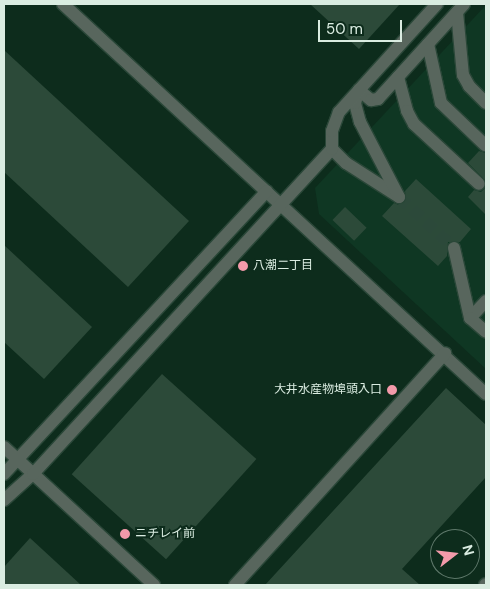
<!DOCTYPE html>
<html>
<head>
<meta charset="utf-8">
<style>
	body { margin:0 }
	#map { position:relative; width:490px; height:589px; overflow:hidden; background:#0d2c1c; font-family:"DM Sans","Noto Sans JP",sans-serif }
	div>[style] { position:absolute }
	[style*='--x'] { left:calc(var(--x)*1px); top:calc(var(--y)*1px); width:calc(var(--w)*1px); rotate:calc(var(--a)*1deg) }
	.built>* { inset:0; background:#0f3723 }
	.building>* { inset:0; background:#2c4a39; transform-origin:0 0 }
	.minor-tunnel>* { height:12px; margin-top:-6px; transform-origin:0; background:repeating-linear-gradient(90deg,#2c493a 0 12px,transparent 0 18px) }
	.roads { filter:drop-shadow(1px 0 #2a4738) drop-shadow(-1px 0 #2a4738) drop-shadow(0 1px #2a4738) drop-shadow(0 -1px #2a4738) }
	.minor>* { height:12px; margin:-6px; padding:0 6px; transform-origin:6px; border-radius:6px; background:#58665d }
	.dots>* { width:14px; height:14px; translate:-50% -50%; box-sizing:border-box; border:2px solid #0d2c1c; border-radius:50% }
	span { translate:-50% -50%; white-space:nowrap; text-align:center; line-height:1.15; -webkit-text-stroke:4px #0d2c1c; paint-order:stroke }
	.poi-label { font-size:12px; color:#daece1 }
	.left { translate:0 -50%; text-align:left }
	.right { translate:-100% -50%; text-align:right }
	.frame { position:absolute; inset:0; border:5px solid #daece1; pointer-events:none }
	.north { position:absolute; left:430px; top:529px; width:50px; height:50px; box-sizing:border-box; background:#0d2c1c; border:1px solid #5f796b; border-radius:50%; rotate:74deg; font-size:14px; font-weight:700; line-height:20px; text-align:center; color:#daece1 }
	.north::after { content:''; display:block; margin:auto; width:18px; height:22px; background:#f39aaa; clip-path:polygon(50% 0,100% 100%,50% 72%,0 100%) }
	.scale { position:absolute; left:318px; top:20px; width:84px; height:22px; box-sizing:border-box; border:2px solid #daece1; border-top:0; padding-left:6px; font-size:15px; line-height:18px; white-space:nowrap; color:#daece1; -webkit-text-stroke:4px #0d2c1c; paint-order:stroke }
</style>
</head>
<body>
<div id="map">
	<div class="built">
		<i style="clip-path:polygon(486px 5px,486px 369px,319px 214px,315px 188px)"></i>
	</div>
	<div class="building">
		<i style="clip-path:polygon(310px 4px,400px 4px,359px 49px)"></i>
		<i style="clip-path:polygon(4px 50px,189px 221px,128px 287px,4px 172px)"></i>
		<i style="clip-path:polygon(479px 151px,486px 153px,486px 181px,468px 163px)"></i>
		<i style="clip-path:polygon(416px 179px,471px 229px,460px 242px,448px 242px,447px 256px,438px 266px,382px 216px,394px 203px,399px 205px,406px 202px,405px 191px)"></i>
		<i style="clip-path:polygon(486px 187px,486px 215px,468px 197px,474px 190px,481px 192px)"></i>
		<i style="left:345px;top:207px;width:30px;height:18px;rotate:44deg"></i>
		<i style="clip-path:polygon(4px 245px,92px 327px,44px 379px,4px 342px)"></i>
		<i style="left:162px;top:374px;width:127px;height:135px;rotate:42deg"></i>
		<i style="clip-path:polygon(446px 388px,486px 425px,486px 477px,402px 569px,420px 585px,265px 585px)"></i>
		<i style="clip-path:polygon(30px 538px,81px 585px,4px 585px,4px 567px)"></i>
	</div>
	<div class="minor-tunnel">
		<i style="--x:399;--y:197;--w:75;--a:42.8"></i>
	</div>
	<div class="roads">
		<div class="minor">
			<i style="--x:63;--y:4;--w:575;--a:42.68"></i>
			<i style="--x:457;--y:12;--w:63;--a:84.6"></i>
			<i style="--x:463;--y:75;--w:13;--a:61"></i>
			<i style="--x:469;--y:86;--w:24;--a:45"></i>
			<i style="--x:428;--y:44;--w:60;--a:77.6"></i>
			<i style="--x:441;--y:103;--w:61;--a:43.7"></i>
			<i style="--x:398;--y:77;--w:35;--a:75"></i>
			<i style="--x:407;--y:111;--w:15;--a:62"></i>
			<i style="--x:414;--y:124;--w:88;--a:42.7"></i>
			<i style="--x:332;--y:149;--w:20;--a:45"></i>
			<i style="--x:346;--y:163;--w:63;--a:32.7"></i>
			<i style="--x:399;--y:197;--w:85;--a:-117.5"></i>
			<i style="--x:360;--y:122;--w:20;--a:-105"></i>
			<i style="--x:355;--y:103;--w:14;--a:-73"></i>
			<i style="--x:359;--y:90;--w:16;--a:40"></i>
			<i style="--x:371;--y:100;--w:7;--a:-8"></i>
			<i style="--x:378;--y:99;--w:128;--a:-47.8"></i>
			<i style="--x:454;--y:248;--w:72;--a:77.1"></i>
			<i style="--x:486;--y:301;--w:23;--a:133"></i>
			<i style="--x:470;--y:318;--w:21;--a:41"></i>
			<i style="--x:4;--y:447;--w:204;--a:42.6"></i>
			<i style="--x:4;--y:474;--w:386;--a:-47.1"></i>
			<i style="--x:4;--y:500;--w:39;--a:-42"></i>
			<i style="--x:33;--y:474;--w:442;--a:-47.4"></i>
			<i style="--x:332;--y:149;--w:18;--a:-90"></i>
			<i style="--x:332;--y:131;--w:20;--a:-70"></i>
			<i style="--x:339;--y:112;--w:146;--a:-47.8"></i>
			<i style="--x:235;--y:585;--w:313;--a:-47.8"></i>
			<i style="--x:485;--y:585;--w:1;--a:-45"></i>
		</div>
	</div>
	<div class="dots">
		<i style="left:243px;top:266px;background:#f39aaa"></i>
		<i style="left:392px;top:390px;background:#f39aaa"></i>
		<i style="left:125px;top:534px;background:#f39aaa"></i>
	</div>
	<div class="poi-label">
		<span class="left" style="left:253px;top:266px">八潮二丁目</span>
		<span class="right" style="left:382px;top:390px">大井水産物埠頭入口</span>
		<span class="left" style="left:135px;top:534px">ニチレイ前</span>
	</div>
	<div class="frame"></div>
	<div class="north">N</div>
	<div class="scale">50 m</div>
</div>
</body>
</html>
